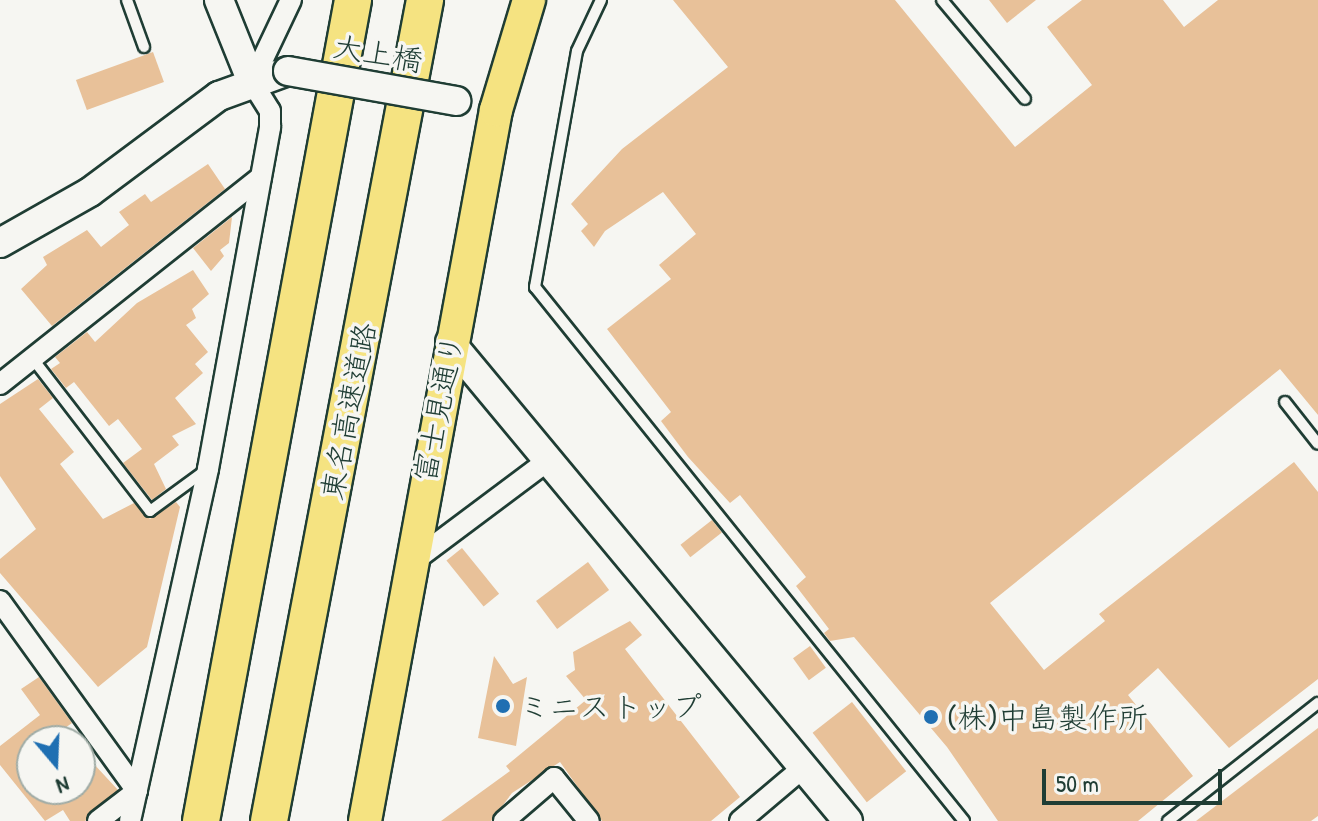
<!DOCTYPE html>
<html>
<head>
<meta charset="utf-8">
<style>
	body { margin:0 }
	#map { position:relative; width:1318px; height:821px; overflow:hidden; background:#f6f6f2; font-family:"Patrick Hand","Klee One",sans-serif }
	div>[style] { position:absolute }
	[style*='--x'] { left:calc(var(--x)*1px); top:calc(var(--y)*1px); width:calc(var(--w)*1px); rotate:calc(var(--a)*1deg) }
	.building>* { inset:0; background:#e8c199; transform-origin:0 0 }
	.roads { filter:drop-shadow(2px 0 #1f3d34) drop-shadow(-2px 0 #1f3d34) drop-shadow(0 2px #1f3d34) drop-shadow(0 -2px #1f3d34) }
	.lane>* { height:10px; margin:-5px; padding:0 5px; transform-origin:5px; border-radius:5px; background:#f6f6f2 }
	.street>* { height:20px; margin:-10px; padding:0 10px; transform-origin:10px; border-radius:10px; background:#f6f6f2 }
	.secondary>* { height:28px; margin:-14px; padding:0 14px; transform-origin:14px; border-radius:14px; background:#f6f6f2 }
	.primary>* { height:32px; margin:-16px; padding:0 16px; transform-origin:16px; border-radius:16px; background:#f5e381 }
	.highway>* { height:36px; margin:-18px; padding:0 18px; transform-origin:18px; border-radius:18px; background:#f5e381 }
	.bridges { filter:drop-shadow(2px 0 #1f3d34) drop-shadow(-2px 0 #1f3d34) drop-shadow(0 2px #1f3d34) drop-shadow(0 -2px #1f3d34) }
	.secondary-bridge>* { height:28px; margin:-14px; padding:0 14px; transform-origin:14px; border-radius:14px; background:#f6f6f2 }
	.dots>* { width:22px; height:22px; translate:-50% -50%; box-sizing:border-box; border:4px solid #f6f6f2; border-radius:50% }
	span { translate:-50% -50%; white-space:nowrap; text-align:center; line-height:1.15; -webkit-text-stroke:7px #f6f6f2; paint-order:stroke }
	.street-label { font-size:30px; color:#1f3d34 }
	.poi-label { font-size:30px; color:#1f3d34 }
	.left { translate:0 -50%; text-align:left }
	.north { position:absolute; left:16px; top:725px; width:80px; height:80px; box-sizing:border-box; background:#f6f6f2; border:2px solid #a0aca6; border-radius:50%; rotate:161deg; font-size:22px; font-weight:700; line-height:32px; text-align:center; color:#1f3d34 }
	.north::after { content:''; display:block; margin:auto; width:28px; height:36px; background:#1f6fb2; clip-path:polygon(50% 0,100% 100%,50% 72%,0 100%) }
	.scale { position:absolute; left:1042px; top:769px; width:180px; height:36px; box-sizing:border-box; border:4px solid #1f3d34; border-top:0; padding-left:10px; font-size:24px; line-height:28px; white-space:nowrap; color:#1f3d34; -webkit-text-stroke:6px #f6f6f2; paint-order:stroke }
</style>
</head>
<body>
<div id="map">
	<div class="building">
		<i style="clip-path:polygon(673px 0,895px 0,1015px 147px,1092px 85px,1047px 27px,1082px 0,1163px 0,1184px 27px,1218px 0,1318px 0,1318px 415px,1280px 369px,990px 603px,1044px 670px,1105px 621px,1099px 614px,1294px 462px,1318px 492px,1318px 679px,1229px 748px,1158px 668px,1128px 695px,1193px 776px,1138px 821px,998px 821px,947px 747px,854px 637px,830px 641px,824px 633px,829px 629px,796px 586px,806px 577px,740px 495px,730px 503px,688px 457px,661px 421px,671px 412px,607px 329px,671px 279px,659px 265px,696px 234px,663px 192px,605px 231px,594px 247px,581px 231px,588px 224px,571px 204px,622px 149px,728px 67px)"></i>
		<i style="clip-path:polygon(989px 0,1036px 0,1007px 23px)"></i>
		<i style="left:153px;top:52px;width:32px;height:82px;rotate:70deg"></i>
		<i style="clip-path:polygon(208px 164px,225px 189px,52px 326px,21px 289px,47px 265px,43px 257px,87px 230px,101px 247px,129px 225px,119px 212px,145px 194px,151px 202px)"></i>
		<i style="clip-path:polygon(232px 217px,229px 243px,220px 250px,224px 256px,211px 271px,193px 248px)"></i>
		<i style="clip-path:polygon(193px 270px,209px 294px,192px 309px,196px 318px,186px 325px,208px 352px,195px 364px,203px 373px,175px 398px,196px 424px,172px 436px,179px 445px,154px 464px,166px 489px,152px 500px,123px 463px,142px 449px,118px 419px,109px 426px,74px 382px,66px 388px,51px 369px,60px 363px,55px 357px,87px 332px,95px 342px,137px 303px)"></i>
		<i style="clip-path:polygon(38px 379px,53px 398px,39px 409px,74px 452px,60px 464px,103px 519px,134px 503px,150px 519px,176px 502px,180px 507px,147px 647px,98px 687px,0 573px,0 559px,36px 529px,0 476px,0 404px)"></i>
		<i style="left:712px;top:520px;width:16px;height:40px;rotate:52deg"></i>
		<i style="left:462px;top:548px;width:59px;height:20px;rotate:51deg"></i>
		<i style="left:588px;top:562px;width:35px;height:65px;rotate:53deg"></i>
		<i style="clip-path:polygon(630px 621px,642px 635px,625px 649px,740px 797px,711px 821px,602px 821px,560px 762px,512px 793px,491px 821px,441px 821px,510px 771px,506px 766px,586px 700px,566px 676px,575px 670px,573px 652px)"></i>
		<i style="left:810px;top:646px;width:27px;height:21px;rotate:54deg"></i>
		<i style="clip-path:polygon(494px 656px,513px 684px,527px 677px,516px 746px,478px 738px)"></i>
		<i style="clip-path:polygon(39px 677px,72px 723px,65px 728px,76px 741px,32px 741px,32px 789px,80px 789px,80px 749px,118px 790px,85px 821px,70px 821px,63px 810px,45px 821px,0 765px,0 746px,40px 715px,21px 689px)"></i>
		<i style="left:852px;top:702px;width:88px;height:50px;rotate:52deg"></i>
		<i style="clip-path:polygon(1318px 728px,1318px 816px,1311px 821px,1196px 821px)"></i>
	</div>
	<div class="roads">
		<div class="lane">
			<i style="--x:127;--y:0;--w:50;--a:70.1"></i>
			<i style="--x:601;--y:0;--w:56;--a:115.2"></i>
			<i style="--x:577;--y:51;--w:240;--a:100.1"></i>
			<i style="--x:535;--y:287;--w:685;--a:51.22"></i>
			<i style="--x:942;--y:0;--w:129;--a:50"></i>
			<i style="--x:33;--y:359;--w:192;--a:52.4"></i>
			<i style="--x:150;--y:511;--w:69;--a:-36.2"></i>
			<i style="--x:1285;--y:402;--w:53;--a:51.8"></i>
			<i style="--x:1168;--y:821;--w:191;--a:-38.2"></i>
		</div>
		<div class="street">
			<i style="--x:0;--y:384;--w:333;--a:-38.4"></i>
			<i style="--x:411;--y:563;--w:169;--a:-36.8"></i>
			<i style="--x:0;--y:601;--w:234;--a:54.2"></i>
			<i style="--x:98;--y:821;--w:49;--a:-37.6"></i>
			<i style="--x:130;--y:821;--w:361;--a:-77.5"></i>
			<i style="--x:208;--y:469;--w:348;--a:-79.7"></i>
			<i style="--x:270;--y:127;--w:16;--a:-90"></i>
			<i style="--x:270;--y:111;--w:34;--a:-122"></i>
			<i style="--x:252;--y:82;--w:91;--a:-64.6"></i>
			<i style="--x:504;--y:821;--w:66;--a:-40.7"></i>
			<i style="--x:554;--y:778;--w:55;--a:50.9"></i>
			<i style="--x:740;--y:821;--w:84;--a:-40.2"></i>
		</div>
		<div class="secondary">
			<i style="--x:219;--y:0;--w:88;--a:68.1"></i>
			<i style="--x:0;--y:243;--w:103;--a:-29.5"></i>
			<i style="--x:90;--y:192;--w:161;--a:-36.7"></i>
			<i style="--x:219;--y:96;--w:73;--a:-19.9"></i>
			<i style="--x:450;--y:342;--w:623;--a:50.28"></i>
		</div>
		<div class="primary">
			<i style="--x:365;--y:821;--w:723;--a:-79.56"></i>
			<i style="--x:496;--y:110;--w:115;--a:-73.3"></i>
		</div>
		<div class="highway">
			<i style="--x:201;--y:821;--w:835;--a:-79.51"></i>
			<i style="--x:269;--y:821;--w:836;--a:-79.24"></i>
		</div>
	</div>
	<div class="bridges">
		<div class="secondary-bridge">
			<i style="--x:288;--y:71;--w:171;--a:10.1"></i>
		</div>
	</div>
	<div class="dots">
		<i style="left:503px;top:706px;background:#1f6fb2"></i>
		<i style="left:931px;top:717px;background:#1f6fb2"></i>
	</div>
	<div class="street-label">
		<span style="left:378px;top:53px;rotate:10deg">大上橋</span>
		<span style="left:438px;top:408px;rotate:-79deg">富士見通り</span>
		<span style="left:348px;top:411px;rotate:-79deg">東名高速道路</span>
	</div>
	<div class="poi-label">
		<span class="left" style="left:519px;top:706px">ミニストップ</span>
		<span class="left" style="left:947px;top:717px">(株)中島製作所</span>
	</div>
	<div class="north">N</div>
	<div class="scale">50 m</div>
</div>
</body>
</html>
